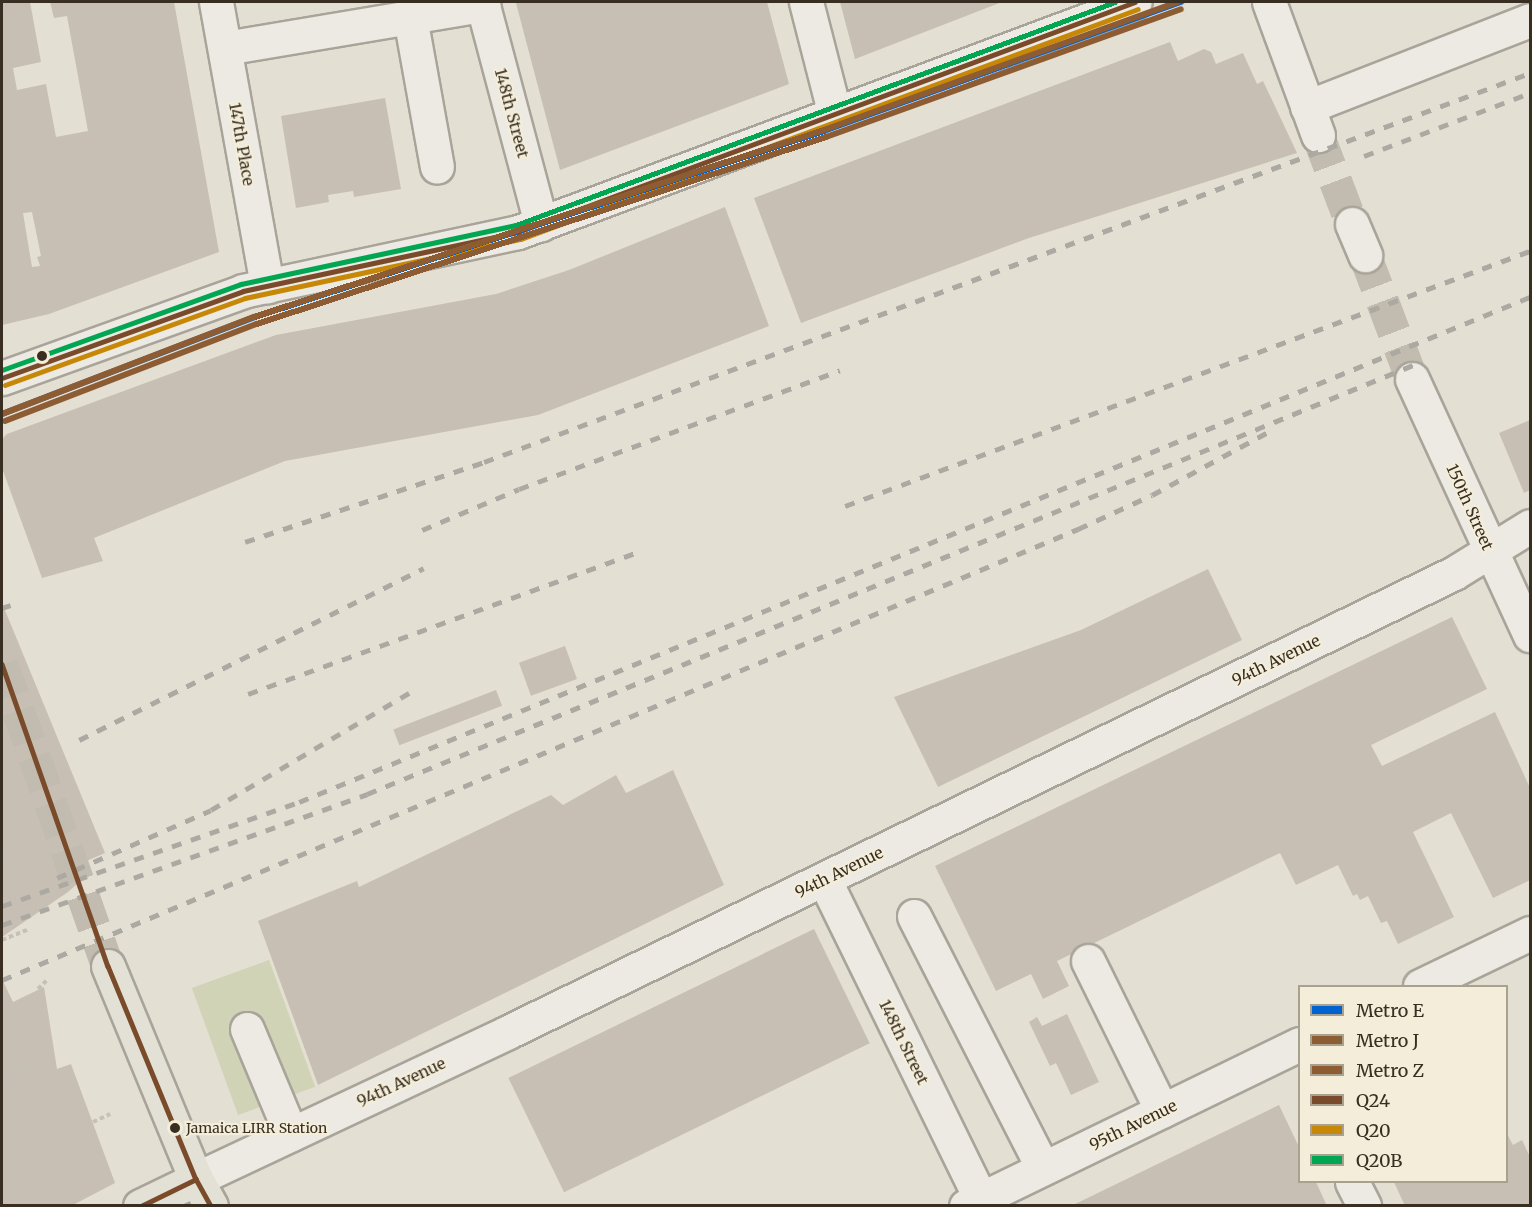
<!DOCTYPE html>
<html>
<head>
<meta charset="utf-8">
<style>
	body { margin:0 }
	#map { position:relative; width:1532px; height:1207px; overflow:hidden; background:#e3dfd2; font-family:Merriweather,serif }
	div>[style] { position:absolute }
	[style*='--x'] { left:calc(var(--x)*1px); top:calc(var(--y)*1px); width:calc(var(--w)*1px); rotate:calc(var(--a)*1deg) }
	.green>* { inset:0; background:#d0d3b5; transform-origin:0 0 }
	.building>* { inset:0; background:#c7bfb3; transform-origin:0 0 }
	.minor-tunnel>* { height:33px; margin-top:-16.5px; transform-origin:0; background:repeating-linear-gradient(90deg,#c1bcaf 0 33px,transparent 0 49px) }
	.major-tunnel>* { height:33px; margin-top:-16.5px; transform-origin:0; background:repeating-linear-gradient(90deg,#c1bcaf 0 33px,transparent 0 49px) }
	.path>* { height:4px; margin-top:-2px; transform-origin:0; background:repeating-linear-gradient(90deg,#c4c1b9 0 4.5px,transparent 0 7.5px) }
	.roads { filter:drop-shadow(2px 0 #a9a49a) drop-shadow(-2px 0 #a9a49a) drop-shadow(0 2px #a9a49a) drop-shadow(0 -2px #a9a49a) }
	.minor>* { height:33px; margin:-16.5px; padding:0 16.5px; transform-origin:16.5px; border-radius:16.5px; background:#eceae2 }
	.major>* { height:33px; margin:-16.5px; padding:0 16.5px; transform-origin:16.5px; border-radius:16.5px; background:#e3e0d5 }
	.rail>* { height:4.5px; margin-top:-2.25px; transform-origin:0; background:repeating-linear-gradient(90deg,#aca9a2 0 10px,transparent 0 20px) }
	.bus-1>* { height:4.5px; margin:-2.25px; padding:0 2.25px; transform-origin:2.25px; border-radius:2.25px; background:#7a4b2a }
	.bus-2>* { height:4.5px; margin:-2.25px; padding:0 2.25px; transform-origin:2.25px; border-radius:2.25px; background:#c78808 }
	.bus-3>* { height:4.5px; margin:-2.25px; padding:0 2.25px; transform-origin:2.25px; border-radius:2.25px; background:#00a651 }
	.metro-1>* { height:6px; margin:-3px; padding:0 3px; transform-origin:3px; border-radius:3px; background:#0062cf }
	.metro-2>* { height:6px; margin:-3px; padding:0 3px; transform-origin:3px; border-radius:3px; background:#8e5c33 }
	.metro-3>* { height:6px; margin:-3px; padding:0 3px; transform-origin:3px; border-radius:3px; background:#8e5c33 }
	.dots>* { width:16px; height:16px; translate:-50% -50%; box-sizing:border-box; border:3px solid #f3edd9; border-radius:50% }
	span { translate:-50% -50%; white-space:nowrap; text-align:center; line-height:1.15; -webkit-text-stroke:4.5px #f3edd9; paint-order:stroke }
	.bus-label { font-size:14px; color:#382e22 }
	.left { translate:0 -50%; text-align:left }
	.street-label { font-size:16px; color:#382e22 }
	.frame { position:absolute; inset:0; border:3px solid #382e22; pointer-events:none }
	.legend { position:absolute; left:1298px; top:985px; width:210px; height:198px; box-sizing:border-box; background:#f3edd9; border:2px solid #a8a190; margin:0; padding:8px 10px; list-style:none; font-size:18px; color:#382e22 }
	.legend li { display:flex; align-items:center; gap:12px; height:30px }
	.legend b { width:30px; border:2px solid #a8a190 }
</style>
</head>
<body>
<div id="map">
	<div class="green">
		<i style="left:269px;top:960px;width:135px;height:82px;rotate:70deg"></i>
	</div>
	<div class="building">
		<i style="clip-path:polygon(evenodd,2px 2px,30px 2px,41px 62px,13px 68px,17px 90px,46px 84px,56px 137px,88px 131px,67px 16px,54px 18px,50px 2px,174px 2px,219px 252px,49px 314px,2px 325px,2px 2px,32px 212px,41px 256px,37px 257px,40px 266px,32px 267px,23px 213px,32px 212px)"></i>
		<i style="clip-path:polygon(767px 2px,789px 84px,560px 170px,516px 3px)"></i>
		<i style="clip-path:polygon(840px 2px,1002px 2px,855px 59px)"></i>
		<i style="clip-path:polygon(1170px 42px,1178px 61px,1204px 49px,1211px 52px,1216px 64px,1243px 53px,1257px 84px,1263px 81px,1297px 153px,1029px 238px,801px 323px,754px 198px)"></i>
		<i style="clip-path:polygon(385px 98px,401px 189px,354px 197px,353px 191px,328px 195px,329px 202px,296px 208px,281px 116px)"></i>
		<i style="clip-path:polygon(725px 207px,769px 326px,538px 415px,285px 461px,94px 538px,103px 561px,42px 578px,2px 468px,2px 439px,7px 434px,276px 335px,496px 294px,569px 270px)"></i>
		<i style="clip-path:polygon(1530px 420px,1530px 490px,1524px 493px,1499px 433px)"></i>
		<i style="clip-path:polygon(1208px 569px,1242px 640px,938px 787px,894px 697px,1081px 630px)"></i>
		<i style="clip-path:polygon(2px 603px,105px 853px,84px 862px,88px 874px,68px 892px,2px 937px)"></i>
		<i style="clip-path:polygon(1452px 617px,1487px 689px,1371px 745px,1382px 766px,1495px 712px,1530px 788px,1530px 880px,1493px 898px,1451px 813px,1413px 832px,1454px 917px,1398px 944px,1387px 921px,1381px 923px,1368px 896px,1360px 900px,1357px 894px,1353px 896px,1338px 865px,1296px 885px,1280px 853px,1057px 961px,1069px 986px,1043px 999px,1031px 974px,996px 991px,935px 866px)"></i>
		<i style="left:565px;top:646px;width:35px;height:49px;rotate:70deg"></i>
		<i style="left:496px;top:690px;width:17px;height:110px;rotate:69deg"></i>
		<i style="clip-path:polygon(673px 770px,724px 885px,318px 1085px,258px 921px,357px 881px,359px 887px,551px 795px,563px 805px,616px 775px,626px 793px)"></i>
		<i style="left:814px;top:929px;width:127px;height:340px;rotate:64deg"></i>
		<i style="clip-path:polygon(2px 979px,13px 1002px,44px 987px,57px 1069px,71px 1064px,115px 1183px,71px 1206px,2px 1206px)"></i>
		<i style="clip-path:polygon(1067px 1014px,1099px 1082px,1071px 1095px,1056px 1063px,1050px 1066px,1029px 1022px,1037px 1017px,1042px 1026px)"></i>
		<i style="clip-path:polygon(1279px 1105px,1299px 1147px,1299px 1182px,1316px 1182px,1327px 1206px,1071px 1206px)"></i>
		<i style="clip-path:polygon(1506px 1132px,1513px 1145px,1522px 1140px,1530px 1157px,1530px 1206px,1405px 1206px,1394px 1182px,1506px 1182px)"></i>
	</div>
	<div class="minor-tunnel">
		<i style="--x:1318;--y:135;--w:95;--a:69.1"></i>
		<i style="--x:1365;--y:255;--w:133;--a:69.2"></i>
	</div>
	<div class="major-tunnel">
		<i style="--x:2;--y:664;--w:320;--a:70.7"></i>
	</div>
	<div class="path">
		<i style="--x:2;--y:858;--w:3;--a:-18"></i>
		<i style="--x:2;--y:940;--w:29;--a:-22"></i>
		<i style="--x:38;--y:989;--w:13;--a:-45"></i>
		<i style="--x:2;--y:1079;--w:28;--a:-26"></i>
		<i style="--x:93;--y:1122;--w:19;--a:-25"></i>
	</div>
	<div class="roads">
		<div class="minor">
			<i style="--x:216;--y:2;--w:289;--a:79.8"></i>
			<i style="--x:482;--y:2;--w:230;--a:75.1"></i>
			<i style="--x:806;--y:2;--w:117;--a:75.6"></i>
			<i style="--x:1269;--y:2;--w:142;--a:69.8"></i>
			<i style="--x:410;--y:17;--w:152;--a:79.8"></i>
			<i style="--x:225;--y:48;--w:262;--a:-9.5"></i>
			<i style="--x:1307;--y:107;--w:239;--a:-21.3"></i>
			<i style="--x:1352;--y:224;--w:34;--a:67"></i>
			<i style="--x:2;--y:378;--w:256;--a:-19.8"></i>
			<i style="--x:243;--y:291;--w:281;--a:-12.1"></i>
			<i style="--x:518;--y:232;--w:658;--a:-20.44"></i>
			<i style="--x:1412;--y:379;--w:282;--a:65.3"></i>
			<i style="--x:824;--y:879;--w:364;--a:63.9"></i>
			<i style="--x:914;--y:916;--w:283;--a:62.9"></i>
			<i style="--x:1088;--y:961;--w:167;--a:63.7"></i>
			<i style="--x:1420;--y:986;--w:122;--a:-25.7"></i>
			<i style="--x:247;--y:1029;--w:114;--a:67.3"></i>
			<i style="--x:196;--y:1179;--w:345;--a:-25.2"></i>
			<i style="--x:508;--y:1032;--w:1051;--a:-25.88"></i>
			<i style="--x:1454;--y:573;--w:89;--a:-31.7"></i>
			<i style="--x:1352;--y:1182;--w:27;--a:63"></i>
			<i style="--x:966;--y:1206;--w:371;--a:-25.9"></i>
		</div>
		<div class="major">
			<i style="--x:108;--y:966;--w:230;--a:67.6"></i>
			<i style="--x:196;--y:1179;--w:31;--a:61"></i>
			<i style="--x:140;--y:1206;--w:62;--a:-25.7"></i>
		</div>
	</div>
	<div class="rail">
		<i style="--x:1364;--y:156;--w:178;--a:-20.8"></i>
		<i style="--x:845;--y:506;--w:731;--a:-20.42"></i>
		<i style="--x:422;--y:530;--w:105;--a:-22.9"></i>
		<i style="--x:519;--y:489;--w:342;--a:-20.3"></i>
		<i style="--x:245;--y:542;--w:252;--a:-18.5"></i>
		<i style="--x:484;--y:462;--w:1116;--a:-20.4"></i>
		<i style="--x:2;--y:608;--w:9;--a:-18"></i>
		<i style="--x:248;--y:694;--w:416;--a:-20"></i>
		<i style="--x:79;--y:740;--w:385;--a:-26.5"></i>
		<i style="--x:57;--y:878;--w:168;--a:-23.8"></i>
		<i style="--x:211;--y:810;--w:236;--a:-30.6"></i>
		<i style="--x:2;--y:906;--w:315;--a:-19.3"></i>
		<i style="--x:299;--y:802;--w:1331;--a:-22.31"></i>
		<i style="--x:2;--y:925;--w:388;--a:-19.7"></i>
		<i style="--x:367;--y:794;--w:1131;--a:-22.3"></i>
		<i style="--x:2;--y:980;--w:1167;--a:-22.74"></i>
		<i style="--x:1078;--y:529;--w:81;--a:-24.7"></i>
		<i style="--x:1152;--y:495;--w:132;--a:-28.5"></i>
	</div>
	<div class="bus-1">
		<i style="--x:2;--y:378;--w:256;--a:-19.8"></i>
		<i style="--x:243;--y:291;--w:281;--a:-12.1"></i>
		<i style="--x:518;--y:232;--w:658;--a:-20.44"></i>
		<i style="--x:2;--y:664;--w:320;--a:70.7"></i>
		<i style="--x:108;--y:966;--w:230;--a:67.6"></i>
		<i style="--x:196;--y:1179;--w:31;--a:61"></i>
		<i style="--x:141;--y:1206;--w:61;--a:-26.1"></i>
	</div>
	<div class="bus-2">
		<i style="--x:5;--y:385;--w:255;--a:-19.9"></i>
		<i style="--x:245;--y:298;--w:282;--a:-12.1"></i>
		<i style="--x:521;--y:239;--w:658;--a:-20.44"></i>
	</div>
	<div class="bus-3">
		<i style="--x:2;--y:370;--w:254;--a:-19.8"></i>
		<i style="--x:241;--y:284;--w:281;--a:-12.1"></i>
		<i style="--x:516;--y:225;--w:639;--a:-20.42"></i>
	</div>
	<div class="metro-1">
		<i style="--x:2;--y:414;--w:271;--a:-21"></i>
		<i style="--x:255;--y:317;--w:599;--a:-18.1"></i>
		<i style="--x:824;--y:131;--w:380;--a:-19.9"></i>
	</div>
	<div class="metro-2">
		<i style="--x:2;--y:414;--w:270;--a:-21.1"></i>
		<i style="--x:254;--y:317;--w:600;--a:-18.16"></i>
		<i style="--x:824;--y:130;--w:376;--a:-19.9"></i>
	</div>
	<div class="metro-3">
		<i style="--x:5;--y:421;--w:270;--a:-21.1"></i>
		<i style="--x:257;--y:324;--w:599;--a:-18.19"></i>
		<i style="--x:826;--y:137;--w:377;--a:-19.8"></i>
	</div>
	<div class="dots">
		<i style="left:42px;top:356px;background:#382e22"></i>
		<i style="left:175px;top:1128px;background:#382e22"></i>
	</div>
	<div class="bus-label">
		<span class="left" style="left:186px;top:1128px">Jamaica LIRR Station</span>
	</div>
	<div class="street-label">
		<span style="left:512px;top:113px;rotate:75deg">148th Street</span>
		<span style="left:242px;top:144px;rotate:80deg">147th Place</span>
		<span style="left:1470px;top:507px;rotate:66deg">150th Street</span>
		<span style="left:1276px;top:660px;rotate:-26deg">94th Avenue</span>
		<span style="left:839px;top:872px;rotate:-26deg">94th Avenue</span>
		<span style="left:904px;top:1042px;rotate:64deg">148th Street</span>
		<span style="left:401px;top:1082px;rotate:-25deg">94th Avenue</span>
		<span style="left:1133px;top:1125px;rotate:-26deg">95th Avenue</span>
	</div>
	<div class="frame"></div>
	<ul class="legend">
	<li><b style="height:8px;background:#0062cf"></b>Metro E</li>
	<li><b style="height:8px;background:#8e5c33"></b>Metro J</li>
	<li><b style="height:8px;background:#8e5c33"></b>Metro Z</li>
	<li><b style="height:8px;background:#7a4b2a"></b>Q24</li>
	<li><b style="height:8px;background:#c78808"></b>Q20</li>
	<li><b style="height:8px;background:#00a651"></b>Q20B</li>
	</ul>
</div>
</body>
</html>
